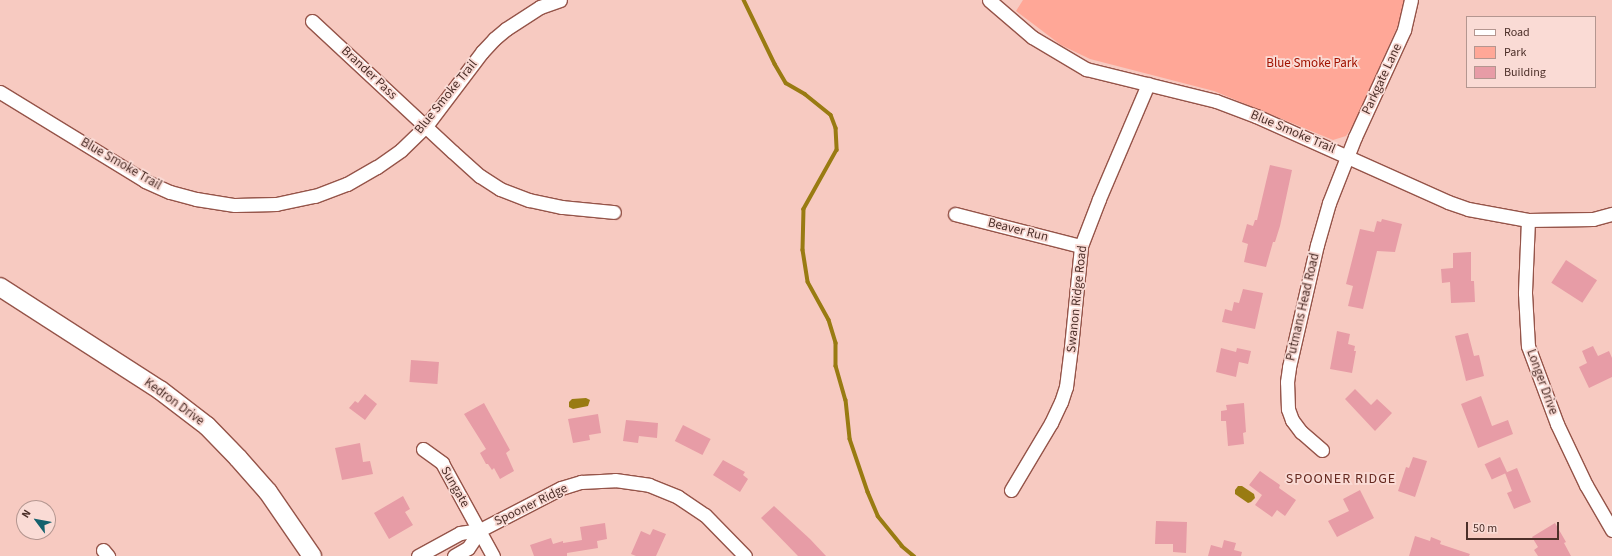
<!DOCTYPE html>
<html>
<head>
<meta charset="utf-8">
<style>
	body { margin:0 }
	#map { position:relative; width:1612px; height:556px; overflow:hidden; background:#f7cac1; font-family:"Source Sans 3",sans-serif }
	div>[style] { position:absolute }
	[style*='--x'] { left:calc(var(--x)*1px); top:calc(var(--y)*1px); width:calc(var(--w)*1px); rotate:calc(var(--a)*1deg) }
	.green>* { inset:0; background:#ffa797 }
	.water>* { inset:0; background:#997b12 }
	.stream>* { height:3.5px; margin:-1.75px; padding:0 1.75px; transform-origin:1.75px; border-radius:1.75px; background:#997b12 }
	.building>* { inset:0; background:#e79ca6; transform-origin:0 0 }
	.roads { filter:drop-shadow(1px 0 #955449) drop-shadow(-1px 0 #955449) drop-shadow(0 1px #955449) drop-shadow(0 -1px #955449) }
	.street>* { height:13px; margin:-6.5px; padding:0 6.5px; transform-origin:6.5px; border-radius:6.5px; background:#fff }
	.secondary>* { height:18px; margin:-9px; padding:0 9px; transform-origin:9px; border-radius:9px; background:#fff }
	span { translate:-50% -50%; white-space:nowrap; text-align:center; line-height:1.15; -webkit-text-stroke:3.5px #fadbd5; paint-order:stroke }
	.park-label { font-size:13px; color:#a01200 }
	.street-label { font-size:13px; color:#4c2f29 }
	.neighbourhood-label { font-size:14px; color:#672a21; letter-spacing:1px }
	.legend { position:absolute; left:1466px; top:16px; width:130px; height:72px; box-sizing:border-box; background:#fadbd5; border:1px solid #b49690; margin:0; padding:5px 7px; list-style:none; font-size:12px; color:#4c2f29 }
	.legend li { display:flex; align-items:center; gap:8px; height:20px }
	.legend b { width:20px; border:1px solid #b49690 }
	.north { position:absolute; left:16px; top:500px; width:40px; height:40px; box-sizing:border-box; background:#fadbd5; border:1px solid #b49690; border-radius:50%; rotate:302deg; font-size:11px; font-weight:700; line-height:16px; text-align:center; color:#4c2f29 }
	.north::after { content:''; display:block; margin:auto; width:14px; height:18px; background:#14616d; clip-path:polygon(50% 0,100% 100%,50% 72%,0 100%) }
	.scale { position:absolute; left:1466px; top:522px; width:93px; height:18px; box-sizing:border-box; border:2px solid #4c2f29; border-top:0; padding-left:5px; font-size:12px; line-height:14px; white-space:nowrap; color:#4c2f29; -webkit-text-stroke:3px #fadbd5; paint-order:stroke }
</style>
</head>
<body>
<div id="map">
	<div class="green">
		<i style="clip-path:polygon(1023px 0,1404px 0,1399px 23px,1354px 124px,1346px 136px,1333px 140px,1214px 91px,1090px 59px,1061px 45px,1016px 11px)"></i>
	</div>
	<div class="water">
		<i style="clip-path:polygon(586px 398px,590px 400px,588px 406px,573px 409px,569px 407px,569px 402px,572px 399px)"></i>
		<i style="clip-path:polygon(1238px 486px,1242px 486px,1254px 494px,1255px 498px,1251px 502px,1248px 503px,1235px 494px,1235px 490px)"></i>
	</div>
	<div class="stream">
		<i style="--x:744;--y:0;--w:71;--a:64.2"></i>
		<i style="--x:775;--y:64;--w:22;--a:60"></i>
		<i style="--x:786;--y:83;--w:22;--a:30"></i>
		<i style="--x:805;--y:94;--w:33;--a:39"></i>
		<i style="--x:831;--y:115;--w:14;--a:69"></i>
		<i style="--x:836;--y:128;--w:22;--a:87"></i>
		<i style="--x:837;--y:150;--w:68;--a:119.2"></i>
		<i style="--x:804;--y:209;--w:41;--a:91.4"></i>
		<i style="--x:803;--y:250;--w:32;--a:81"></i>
		<i style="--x:808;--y:282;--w:43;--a:61.1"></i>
		<i style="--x:829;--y:320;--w:24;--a:73"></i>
		<i style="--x:836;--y:343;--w:23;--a:90"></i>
		<i style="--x:836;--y:366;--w:35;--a:74"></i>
		<i style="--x:846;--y:400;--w:39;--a:84"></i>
		<i style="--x:850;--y:439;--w:56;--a:71.2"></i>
		<i style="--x:868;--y:492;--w:26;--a:67"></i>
		<i style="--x:878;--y:516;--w:38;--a:51"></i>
		<i style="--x:902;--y:546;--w:16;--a:40"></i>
	</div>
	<div class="building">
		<i style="clip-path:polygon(1270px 165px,1292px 170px,1280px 226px,1275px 242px,1273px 242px,1266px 267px,1244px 262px,1248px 244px,1242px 242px,1247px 224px,1253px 226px,1255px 220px,1257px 220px)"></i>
		<i style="clip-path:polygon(1382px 219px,1402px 224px,1395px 252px,1377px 251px,1363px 309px,1348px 306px,1353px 286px,1346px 284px,1360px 229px,1374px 232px,1377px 221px,1381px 222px)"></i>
		<i style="clip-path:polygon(1471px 252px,1471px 281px,1474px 281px,1475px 302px,1451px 303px,1450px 282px,1442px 283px,1441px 269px,1453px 268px,1453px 253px)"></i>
		<i style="left:1566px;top:260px;width:37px;height:27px;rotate:33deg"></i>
		<i style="clip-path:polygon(1243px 289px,1263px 293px,1255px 329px,1222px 322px,1225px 309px,1232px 311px,1234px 302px,1239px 303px)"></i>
		<i style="clip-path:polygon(1337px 331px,1350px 334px,1348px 344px,1355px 346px,1354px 351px,1356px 351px,1352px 373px,1330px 369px)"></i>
		<i style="clip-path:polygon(1468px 333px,1474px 356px,1479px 355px,1484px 376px,1466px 381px,1455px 336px)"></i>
		<i style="clip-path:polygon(1593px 346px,1598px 356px,1609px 351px,1612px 358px,1612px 377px,1589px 388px,1579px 367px,1587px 363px,1582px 351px)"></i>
		<i style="clip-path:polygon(1221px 348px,1236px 352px,1237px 348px,1251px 351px,1248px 364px,1239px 362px,1236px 377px,1216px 372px)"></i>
		<i style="left:411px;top:360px;width:28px;height:22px;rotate:4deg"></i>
		<i style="clip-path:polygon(1355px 389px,1371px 405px,1377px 399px,1392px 413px,1375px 431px,1345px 399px)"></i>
		<i style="clip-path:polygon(365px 394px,377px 404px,365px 420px,349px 408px,355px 401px,358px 403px)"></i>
		<i style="clip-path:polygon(1481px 396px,1492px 426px,1508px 420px,1513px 434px,1478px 448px,1461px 404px)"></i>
		<i style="clip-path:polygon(484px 403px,510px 450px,506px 453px,514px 471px,500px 479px,494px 468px,492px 470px,488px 464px,486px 464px,480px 453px,486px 449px,464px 414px)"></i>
		<i style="clip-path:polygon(1244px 403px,1246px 432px,1243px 433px,1244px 444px,1228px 446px,1226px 421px,1221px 421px,1221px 411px,1227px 410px,1226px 405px)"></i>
		<i style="clip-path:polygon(598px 414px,601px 433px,589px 435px,590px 440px,573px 443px,568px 419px)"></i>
		<i style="clip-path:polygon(626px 420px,658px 423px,657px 438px,639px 436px,638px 443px,623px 441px)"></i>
		<i style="left:683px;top:425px;width:31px;height:18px;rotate:27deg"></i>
		<i style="clip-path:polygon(360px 443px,363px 462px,370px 461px,373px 474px,342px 480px,335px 448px)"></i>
		<i style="clip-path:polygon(1413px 457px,1427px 461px,1415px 497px,1398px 491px,1406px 467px,1409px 468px)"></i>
		<i style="left:1500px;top:457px;width:17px;height:17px;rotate:65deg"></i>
		<i style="clip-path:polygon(723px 460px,745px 472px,743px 475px,748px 479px,740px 492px,713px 475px)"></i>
		<i style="clip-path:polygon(1517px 468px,1531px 502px,1514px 509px,1507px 493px,1512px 491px,1505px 473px)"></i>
		<i style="clip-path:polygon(1260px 471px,1280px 485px,1279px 488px,1296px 500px,1285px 516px,1277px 510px,1272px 517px,1255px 505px,1262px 495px,1249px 485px)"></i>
		<i style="clip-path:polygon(1360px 490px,1374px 518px,1337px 537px,1328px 521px,1349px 511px,1343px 499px)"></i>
		<i style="clip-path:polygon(403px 496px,410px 509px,405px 512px,413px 525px,389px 539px,374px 513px)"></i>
		<i style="clip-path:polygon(774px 506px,810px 539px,826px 556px,798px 556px,761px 518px)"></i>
		<i style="clip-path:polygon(1156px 521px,1187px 522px,1186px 553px,1173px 552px,1173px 544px,1155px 544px)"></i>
		<i style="clip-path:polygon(605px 523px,607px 539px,597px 541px,598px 548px,567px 553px,567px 556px,534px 556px,530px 545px,551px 538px,553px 544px,563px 541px,563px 543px,582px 540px,580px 527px)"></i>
		<i style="clip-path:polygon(1555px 523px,1566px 542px,1564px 543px,1571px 556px,1538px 556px,1534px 550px,1538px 547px,1532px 537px)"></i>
		<i style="clip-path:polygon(653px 529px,666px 534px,656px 556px,636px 556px,631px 554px,641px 531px,650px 535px)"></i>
		<i style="clip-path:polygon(1415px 536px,1430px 541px,1431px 537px,1441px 541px,1440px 544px,1470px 554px,1469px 556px,1409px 556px)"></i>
		<i style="clip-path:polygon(1224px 540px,1236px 543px,1234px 550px,1242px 552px,1241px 556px,1208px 556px,1211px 545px,1222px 548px)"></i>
	</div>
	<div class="roads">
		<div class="street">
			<i style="--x:989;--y:0;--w:57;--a:40.7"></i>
			<i style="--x:1032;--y:37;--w:63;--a:30.7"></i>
			<i style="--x:1086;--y:69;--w:134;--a:13.8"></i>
			<i style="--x:1216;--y:101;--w:43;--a:20.6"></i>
			<i style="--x:1256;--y:116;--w:210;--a:24.1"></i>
			<i style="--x:1448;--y:202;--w:21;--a:19"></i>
			<i style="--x:1468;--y:209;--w:61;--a:10.4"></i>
			<i style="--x:1528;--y:220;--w:65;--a:-0.9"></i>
			<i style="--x:1593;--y:219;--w:20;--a:-15"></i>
			<i style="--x:312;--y:21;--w:192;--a:42.9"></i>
			<i style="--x:453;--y:152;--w:36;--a:42"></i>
			<i style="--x:480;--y:176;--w:24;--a:33"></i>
			<i style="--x:500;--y:189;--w:31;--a:21"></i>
			<i style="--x:529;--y:200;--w:34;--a:12"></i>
			<i style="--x:562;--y:207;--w:52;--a:5.5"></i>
			<i style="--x:0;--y:92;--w:170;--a:31.5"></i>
			<i style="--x:145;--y:181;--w:27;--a:24"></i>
			<i style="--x:170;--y:192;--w:27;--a:15"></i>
			<i style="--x:196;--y:199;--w:39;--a:9"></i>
			<i style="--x:235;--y:205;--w:41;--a:-1.4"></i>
			<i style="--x:276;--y:204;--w:40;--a:-12"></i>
			<i style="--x:315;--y:196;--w:34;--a:-21"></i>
			<i style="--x:347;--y:184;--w:34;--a:-30"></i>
			<i style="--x:377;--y:167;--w:29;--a:-35"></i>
			<i style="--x:401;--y:150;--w:35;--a:-44"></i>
			<i style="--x:426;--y:126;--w:93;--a:-52.9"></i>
			<i style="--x:482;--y:52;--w:18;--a:-47"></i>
			<i style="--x:494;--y:39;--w:16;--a:-40"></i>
			<i style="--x:506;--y:29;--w:40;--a:-32.9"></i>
			<i style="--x:540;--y:7;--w:21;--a:-19"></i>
			<i style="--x:955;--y:214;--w:130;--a:14.3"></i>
			<i style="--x:1528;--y:220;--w:73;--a:92.4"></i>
			<i style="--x:1525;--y:293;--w:53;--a:86.8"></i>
			<i style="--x:1528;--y:346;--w:83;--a:69.6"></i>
			<i style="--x:1557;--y:424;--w:68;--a:64.6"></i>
			<i style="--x:1586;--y:485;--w:52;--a:60"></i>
			<i style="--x:423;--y:449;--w:24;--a:36"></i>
			<i style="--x:442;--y:463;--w:106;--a:61.3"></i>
			<i style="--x:1322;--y:450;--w:28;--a:-139"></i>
			<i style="--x:1301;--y:432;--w:15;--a:-127"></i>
			<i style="--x:1292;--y:420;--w:12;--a:-110"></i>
			<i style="--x:1288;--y:409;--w:27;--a:-92"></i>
			<i style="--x:1287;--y:382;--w:15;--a:-82"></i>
			<i style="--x:1289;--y:367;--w:125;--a:-77.1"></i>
			<i style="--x:1317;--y:245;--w:44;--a:-74.1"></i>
			<i style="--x:1329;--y:203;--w:71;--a:-68.5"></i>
			<i style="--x:1355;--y:137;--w:118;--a:-65.4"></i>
			<i style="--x:1404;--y:30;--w:31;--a:-77"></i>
			<i style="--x:1011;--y:490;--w:78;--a:-59.2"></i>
			<i style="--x:1051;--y:423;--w:23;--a:-65"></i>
			<i style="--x:1061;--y:402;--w:16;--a:-72"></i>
			<i style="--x:1066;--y:387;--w:40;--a:-82.9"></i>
			<i style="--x:1071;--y:347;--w:101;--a:-84.3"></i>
			<i style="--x:1081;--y:246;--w:50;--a:-69"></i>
			<i style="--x:1099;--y:199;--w:125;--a:-66.9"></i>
			<i style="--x:103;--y:550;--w:8;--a:50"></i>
			<i style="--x:418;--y:556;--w:48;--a:-28.7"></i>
			<i style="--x:460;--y:533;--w:20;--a:-9"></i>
			<i style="--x:480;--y:530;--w:91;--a:-27.4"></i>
			<i style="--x:561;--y:488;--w:21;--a:-17"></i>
			<i style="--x:581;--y:482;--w:34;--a:-3"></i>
			<i style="--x:615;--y:480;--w:34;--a:8"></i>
			<i style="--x:649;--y:485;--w:31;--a:22"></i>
			<i style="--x:678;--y:497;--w:32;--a:34"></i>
			<i style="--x:705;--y:515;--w:57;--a:45.7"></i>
			<i style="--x:454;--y:556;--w:16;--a:-30"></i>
			<i style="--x:468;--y:548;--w:22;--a:-56"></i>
		</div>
		<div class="secondary">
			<i style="--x:0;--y:287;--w:190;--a:32.8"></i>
			<i style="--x:160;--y:390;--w:59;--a:37.5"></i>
			<i style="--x:207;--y:426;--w:45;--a:45.9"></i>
			<i style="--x:238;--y:458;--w:45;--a:48.6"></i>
			<i style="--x:268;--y:492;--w:78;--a:55.5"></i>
		</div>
	</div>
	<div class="park-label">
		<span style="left:1312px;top:63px">Blue Smoke Park</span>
	</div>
	<div class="street-label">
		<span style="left:369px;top:73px;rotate:43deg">Brander Pass</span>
		<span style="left:1382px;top:79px;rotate:-65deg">Parkgate Lane</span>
		<span style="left:446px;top:97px;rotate:-51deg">Blue Smoke Trail</span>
		<span style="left:1293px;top:132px;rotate:23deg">Blue Smoke Trail</span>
		<span style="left:121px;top:164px;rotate:30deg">Blue Smoke Trail</span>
		<span style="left:1018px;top:230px;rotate:14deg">Beaver Run</span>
		<span style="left:1077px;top:299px;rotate:-84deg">Swanon Ridge Road</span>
		<span style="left:1303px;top:307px;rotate:-77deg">Putmans Head Road</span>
		<span style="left:1542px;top:382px;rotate:70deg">Longer Drive</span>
		<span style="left:174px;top:402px;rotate:36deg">Kedron Drive</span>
		<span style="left:455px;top:487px;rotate:60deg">Sungate</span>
		<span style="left:531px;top:505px;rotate:-26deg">Spooner Ridge</span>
	</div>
	<div class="neighbourhood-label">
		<span style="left:1341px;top:479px">SPOONER RIDGE</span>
	</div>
	<ul class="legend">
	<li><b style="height:5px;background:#fff"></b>Road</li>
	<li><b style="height:11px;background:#ffa797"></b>Park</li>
	<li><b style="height:11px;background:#e79ca6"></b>Building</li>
	</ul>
	<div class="north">N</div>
	<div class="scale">50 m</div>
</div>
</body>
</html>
